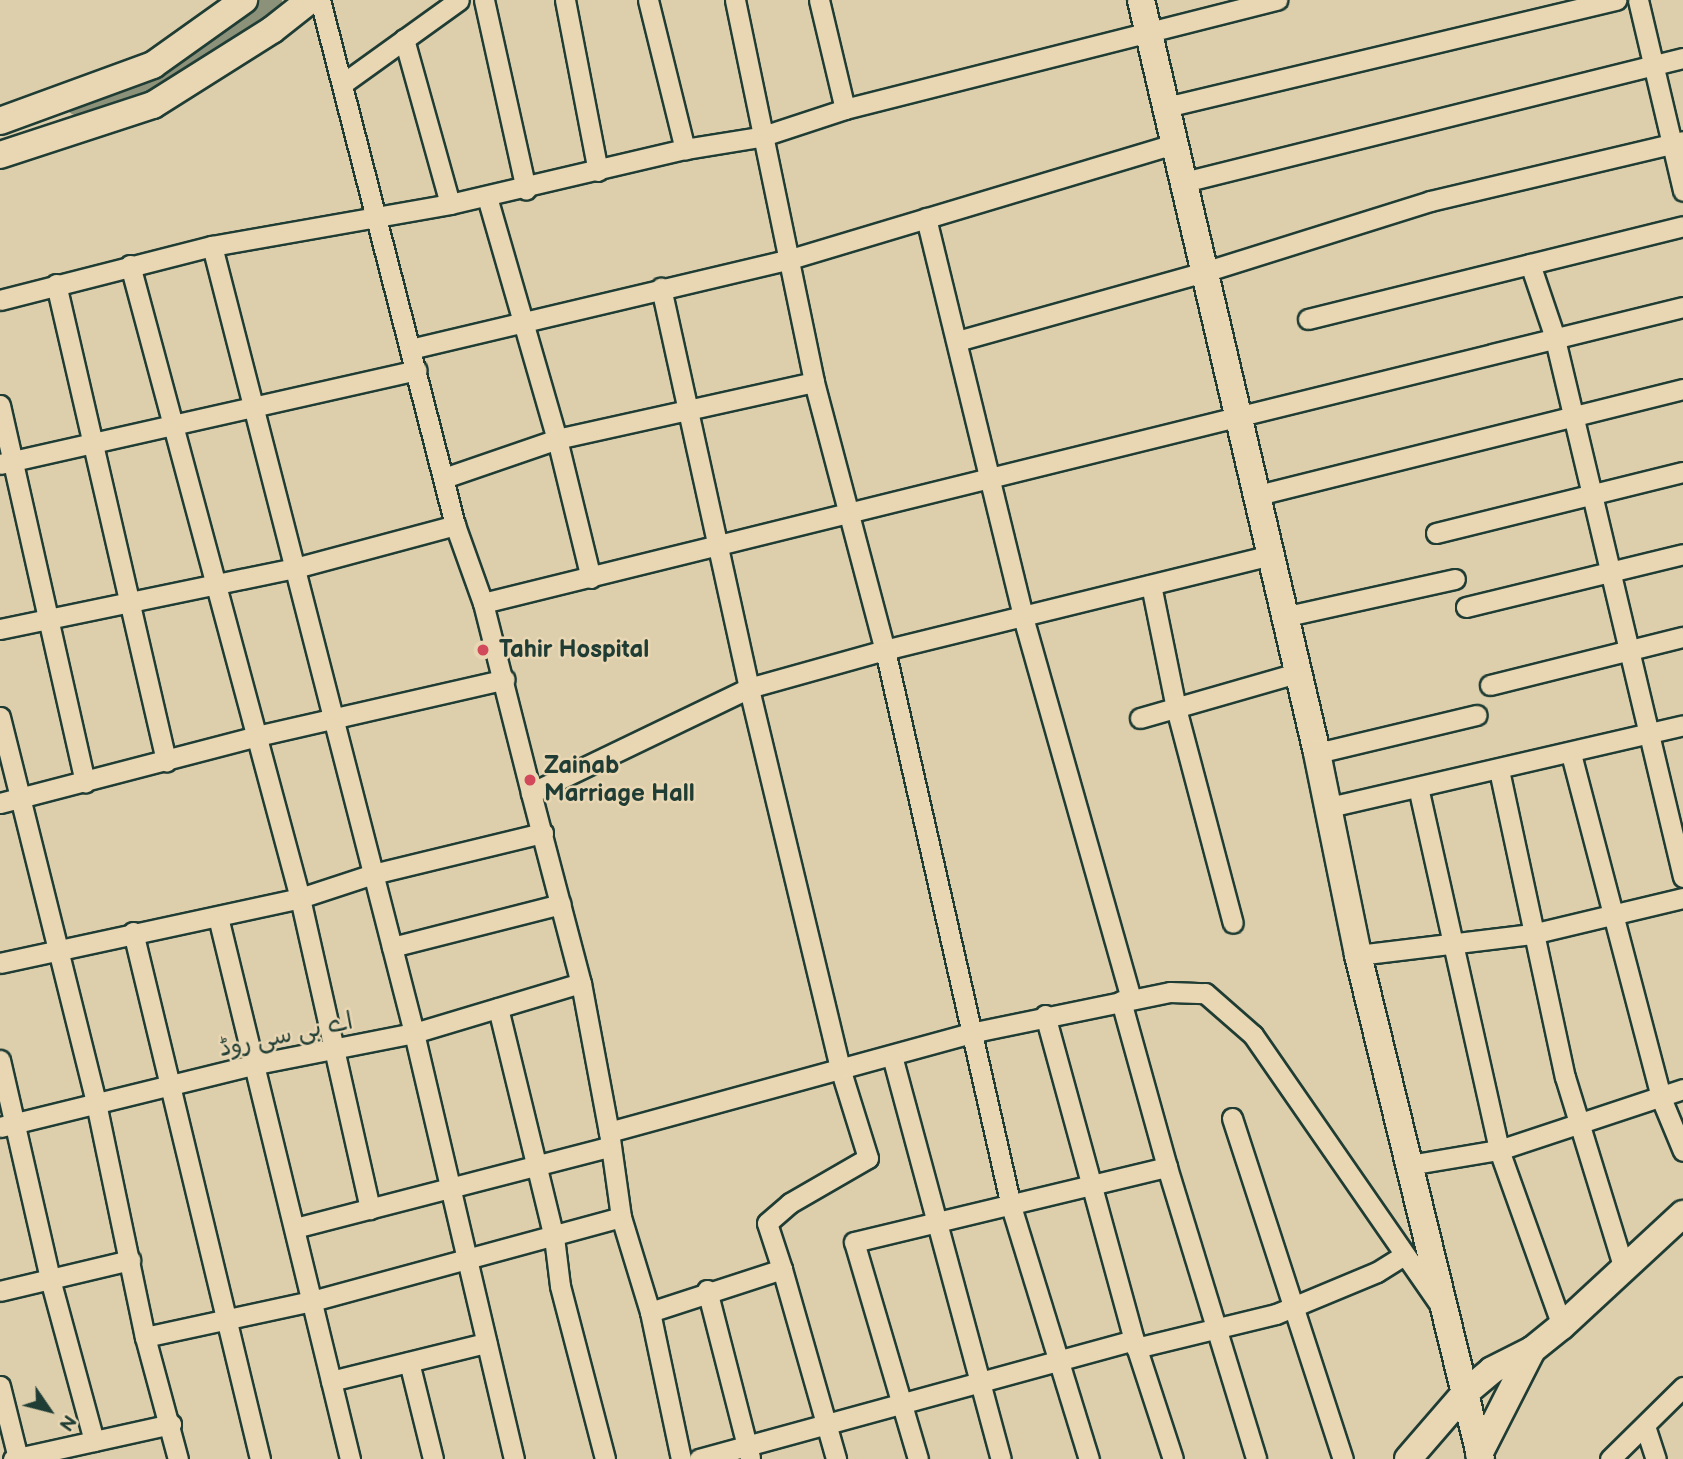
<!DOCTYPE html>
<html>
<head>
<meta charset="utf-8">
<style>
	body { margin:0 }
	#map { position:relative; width:1683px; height:1459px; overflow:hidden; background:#ddceac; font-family:"Balsamiq Sans","Playpen Sans Arabic",sans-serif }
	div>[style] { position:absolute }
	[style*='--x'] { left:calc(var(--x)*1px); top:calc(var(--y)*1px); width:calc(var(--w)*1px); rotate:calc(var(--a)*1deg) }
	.canal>* { height:18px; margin:-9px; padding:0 9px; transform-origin:9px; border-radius:9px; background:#8c917a }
	.roads { filter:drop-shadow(2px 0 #1f3d34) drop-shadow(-2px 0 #1f3d34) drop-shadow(0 2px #1f3d34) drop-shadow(0 -2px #1f3d34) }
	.street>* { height:19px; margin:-9.5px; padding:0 9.5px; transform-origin:9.5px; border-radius:9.5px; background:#e9d7b4 }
	.secondary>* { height:26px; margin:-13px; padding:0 13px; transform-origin:13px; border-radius:13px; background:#e9d7b4 }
	.dots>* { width:19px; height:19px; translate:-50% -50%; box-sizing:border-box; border:4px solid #e9d7b4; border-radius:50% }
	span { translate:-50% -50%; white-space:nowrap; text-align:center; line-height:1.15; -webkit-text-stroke:5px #e9d7b4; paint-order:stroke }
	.poi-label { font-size:24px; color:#1f3d34; font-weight:700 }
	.left { translate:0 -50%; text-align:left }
	.street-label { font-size:24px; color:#1f3d34 }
	.north { position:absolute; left:14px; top:1375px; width:70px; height:70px; -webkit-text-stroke:5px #e9d7b4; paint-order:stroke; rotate:125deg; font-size:19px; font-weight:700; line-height:28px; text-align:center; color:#1f3d34 }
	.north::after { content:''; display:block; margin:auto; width:24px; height:32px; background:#1f3d34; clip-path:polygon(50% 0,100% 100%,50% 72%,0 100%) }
</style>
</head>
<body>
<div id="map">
	<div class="canal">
		<i style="--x:76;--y:106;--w:78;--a:-18"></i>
		<i style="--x:150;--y:82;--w:148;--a:-33.7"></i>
	</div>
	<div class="roads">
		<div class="street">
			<i style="--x:320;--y:0;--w:542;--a:75.58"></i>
			<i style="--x:455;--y:525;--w:83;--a:70.3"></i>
			<i style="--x:483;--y:603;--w:196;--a:75.8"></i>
			<i style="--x:484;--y:0;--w:194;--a:77.5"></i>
			<i style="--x:565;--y:0;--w:174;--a:79.1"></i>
			<i style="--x:648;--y:0;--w:154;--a:76.1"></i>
			<i style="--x:735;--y:0;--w:390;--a:78.3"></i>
			<i style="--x:814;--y:382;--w:277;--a:75.2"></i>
			<i style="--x:885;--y:650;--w:570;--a:77.23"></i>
			<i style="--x:1011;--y:1206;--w:265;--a:72.9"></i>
			<i style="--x:819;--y:0;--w:112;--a:76.6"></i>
			<i style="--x:1638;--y:0;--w:196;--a:76.7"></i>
			<i style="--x:404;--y:39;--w:171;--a:74.4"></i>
			<i style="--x:345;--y:82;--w:140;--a:-35.7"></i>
			<i style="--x:1166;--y:107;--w:463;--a:-13.4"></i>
			<i style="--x:1184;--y:182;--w:514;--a:-13.96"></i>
			<i style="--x:487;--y:197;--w:252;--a:73.9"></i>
			<i style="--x:557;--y:439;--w:143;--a:76.3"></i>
			<i style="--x:926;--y:218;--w:411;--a:76.3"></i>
			<i style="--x:1023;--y:617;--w:397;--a:74.2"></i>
			<i style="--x:212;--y:246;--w:813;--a:75.6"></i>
			<i style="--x:414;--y:1033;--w:438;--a:76.8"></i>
			<i style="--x:1530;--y:264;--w:75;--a:71.3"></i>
			<i style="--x:1554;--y:335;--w:557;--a:76.61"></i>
			<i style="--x:130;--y:265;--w:655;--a:74.97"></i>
			<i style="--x:300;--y:898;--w:319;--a:77.3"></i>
			<i style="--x:56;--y:284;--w:490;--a:77"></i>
			<i style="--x:0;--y:300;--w:219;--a:-14.3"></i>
			<i style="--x:212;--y:246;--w:242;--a:-10"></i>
			<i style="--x:450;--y:204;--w:241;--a:-13.2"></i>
			<i style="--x:685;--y:149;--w:76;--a:-9.1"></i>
			<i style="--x:760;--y:137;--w:89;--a:-18.2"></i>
			<i style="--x:845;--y:109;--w:446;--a:-14.2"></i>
			<i style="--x:1308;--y:319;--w:386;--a:-13.9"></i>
			<i style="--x:957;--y:341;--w:256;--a:-15.6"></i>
			<i style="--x:1204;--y:272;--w:237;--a:-17.4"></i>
			<i style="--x:1430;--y:201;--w:260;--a:-13.3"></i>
			<i style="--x:410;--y:349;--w:387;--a:-13.3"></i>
			<i style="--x:787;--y:260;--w:406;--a:-16.7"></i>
			<i style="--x:0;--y:405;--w:387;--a:77.3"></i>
			<i style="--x:0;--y:464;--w:427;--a:-12.7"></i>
			<i style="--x:444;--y:478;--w:120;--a:-19"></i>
			<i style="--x:557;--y:439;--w:263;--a:-12.5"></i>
			<i style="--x:1258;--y:495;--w:438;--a:-14"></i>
			<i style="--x:1436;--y:533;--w:254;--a:-13.9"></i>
			<i style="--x:1271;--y:555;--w:398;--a:166.2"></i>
			<i style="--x:885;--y:650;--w:141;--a:164.4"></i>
			<i style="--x:749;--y:688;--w:242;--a:154.3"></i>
			<i style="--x:531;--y:793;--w:196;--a:75.3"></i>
			<i style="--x:581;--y:983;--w:152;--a:79.4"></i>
			<i style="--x:609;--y:1132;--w:379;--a:-15.3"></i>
			<i style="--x:975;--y:1032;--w:199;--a:-11.6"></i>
			<i style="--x:1170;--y:992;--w:35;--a:2"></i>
			<i style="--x:1205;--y:993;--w:64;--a:41.2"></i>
			<i style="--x:1253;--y:1035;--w:327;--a:55.3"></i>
			<i style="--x:1151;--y:585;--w:126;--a:78.5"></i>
			<i style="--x:1176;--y:708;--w:222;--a:75.2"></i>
			<i style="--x:483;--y:603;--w:1236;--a:-13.86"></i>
			<i style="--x:1466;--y:607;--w:223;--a:-13.7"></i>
			<i style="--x:1283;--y:617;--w:176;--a:-12.5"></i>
			<i style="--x:0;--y:629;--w:301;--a:-11.7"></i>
			<i style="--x:295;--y:568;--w:166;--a:-15"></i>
			<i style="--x:1490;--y:685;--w:199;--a:-14"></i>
			<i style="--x:0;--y:717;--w:398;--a:76"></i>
			<i style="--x:96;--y:1103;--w:239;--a:78.2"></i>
			<i style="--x:145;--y:1337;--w:126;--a:74.9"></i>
			<i style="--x:1140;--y:718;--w:163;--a:-16"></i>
			<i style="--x:1317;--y:753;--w:164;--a:-13.4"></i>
			<i style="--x:1571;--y:754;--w:356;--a:75.3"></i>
			<i style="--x:1661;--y:1098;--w:57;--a:67.5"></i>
			<i style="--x:1499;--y:770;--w:314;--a:77.9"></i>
			<i style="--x:1565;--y:1077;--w:201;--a:72.9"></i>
			<i style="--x:1418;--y:787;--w:372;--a:77.4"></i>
			<i style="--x:1499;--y:1150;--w:187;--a:70.3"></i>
			<i style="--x:0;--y:803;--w:266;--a:-14.6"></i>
			<i style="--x:257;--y:736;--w:254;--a:-12.9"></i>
			<i style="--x:1329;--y:807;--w:363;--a:-13"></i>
			<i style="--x:218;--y:917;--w:558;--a:76.31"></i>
			<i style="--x:133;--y:932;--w:542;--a:76.45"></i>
			<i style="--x:392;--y:947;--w:174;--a:-14.3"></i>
			<i style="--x:1358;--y:955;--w:175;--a:-6.9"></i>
			<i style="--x:1532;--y:934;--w:155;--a:-13.4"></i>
			<i style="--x:0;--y:963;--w:307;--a:-12.2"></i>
			<i style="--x:300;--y:898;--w:77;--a:-18.2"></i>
			<i style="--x:373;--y:874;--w:175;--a:-13.6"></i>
			<i style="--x:1121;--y:1001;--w:172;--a:74.5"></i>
			<i style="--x:498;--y:1008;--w:236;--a:76.3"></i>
			<i style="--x:554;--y:1237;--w:49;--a:83"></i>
			<i style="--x:560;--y:1286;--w:179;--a:75.4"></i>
			<i style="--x:1045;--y:1015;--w:337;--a:74.7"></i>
			<i style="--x:1134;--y:1340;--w:125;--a:71.9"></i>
			<i style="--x:892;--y:1056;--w:417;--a:74.9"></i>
			<i style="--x:0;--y:1060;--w:225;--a:77.1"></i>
			<i style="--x:50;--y:1279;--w:168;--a:74.8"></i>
			<i style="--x:1232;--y:1118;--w:359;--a:72"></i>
			<i style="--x:0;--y:1127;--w:264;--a:-13.8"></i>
			<i style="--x:256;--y:1064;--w:161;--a:-11.1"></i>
			<i style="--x:414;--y:1033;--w:174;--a:-16.7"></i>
			<i style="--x:1409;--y:1165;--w:91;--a:-9.5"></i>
			<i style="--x:1499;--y:1150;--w:194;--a:-18.3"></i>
			<i style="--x:621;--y:1217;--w:99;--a:73"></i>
			<i style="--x:650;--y:1312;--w:150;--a:78.1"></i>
			<i style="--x:295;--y:1228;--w:326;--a:-14.5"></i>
			<i style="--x:782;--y:1269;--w:198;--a:74.1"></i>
			<i style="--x:707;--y:1290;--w:173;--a:75.6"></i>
			<i style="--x:0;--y:1291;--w:134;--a:-13.4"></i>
			<i style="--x:650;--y:1312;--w:139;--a:-18"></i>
			<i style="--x:782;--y:1269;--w:48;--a:-108.1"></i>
			<i style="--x:767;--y:1223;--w:30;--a:-41"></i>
			<i style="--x:790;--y:1203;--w:90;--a:-30"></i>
			<i style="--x:868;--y:1158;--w:94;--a:-107.3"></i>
			<i style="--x:840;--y:1068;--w:391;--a:-103.5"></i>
			<i style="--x:749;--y:688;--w:410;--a:-102.4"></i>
			<i style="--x:145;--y:1337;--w:171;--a:-12.2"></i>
			<i style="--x:312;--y:1301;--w:320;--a:-15.2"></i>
			<i style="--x:621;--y:1217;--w:86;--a:-98"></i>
			<i style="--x:1136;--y:1348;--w:144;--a:-13.7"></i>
			<i style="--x:1276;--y:1314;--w:109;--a:-22.6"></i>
			<i style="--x:1377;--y:1272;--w:32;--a:-32"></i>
			<i style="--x:409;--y:1362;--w:100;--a:76.1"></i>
			<i style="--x:331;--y:1381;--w:160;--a:-13.8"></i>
			<i style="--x:0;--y:1386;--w:74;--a:76"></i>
			<i style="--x:1645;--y:1426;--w:35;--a:72"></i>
			<i style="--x:13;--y:1459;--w:162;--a:-12.5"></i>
			<i style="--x:699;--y:1459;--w:451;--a:-15.3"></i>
			<i style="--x:918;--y:1459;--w:226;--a:-106.4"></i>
			<i style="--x:854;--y:1242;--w:322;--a:-13.5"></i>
			<i style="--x:1167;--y:1167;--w:305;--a:73"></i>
			<i style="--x:1610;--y:1459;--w:103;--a:-44.6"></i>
		</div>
		<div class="secondary">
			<i style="--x:1141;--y:0;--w:773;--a:76.84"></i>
			<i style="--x:1317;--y:753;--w:206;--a:78.5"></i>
			<i style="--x:1358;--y:955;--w:519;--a:76.29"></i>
			<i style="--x:0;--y:121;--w:163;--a:-20.1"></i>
			<i style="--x:153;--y:65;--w:112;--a:-35.5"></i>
			<i style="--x:0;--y:155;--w:161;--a:-18.1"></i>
			<i style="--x:153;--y:105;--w:141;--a:-32.2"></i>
			<i style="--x:272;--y:30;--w:48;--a:-38.3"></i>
			<i style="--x:1479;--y:1454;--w:117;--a:-63"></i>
			<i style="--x:1408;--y:1459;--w:87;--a:-49.2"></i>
			<i style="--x:1465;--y:1393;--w:35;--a:-40"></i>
			<i style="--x:1492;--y:1370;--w:45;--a:-26.6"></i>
			<i style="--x:1532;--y:1350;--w:38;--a:-39"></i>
			<i style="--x:1562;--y:1326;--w:165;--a:-42.8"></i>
		</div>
	</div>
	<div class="dots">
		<i style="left:483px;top:650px;background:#d1495b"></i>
		<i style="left:530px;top:780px;background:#d1495b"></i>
	</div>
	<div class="poi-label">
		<span class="left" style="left:499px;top:650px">Tahir Hospital</span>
		<span class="left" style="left:544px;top:780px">Zainab<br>Marriage Hall</span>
	</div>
	<div class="street-label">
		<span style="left:286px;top:1035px;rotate:-12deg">اے بی سی روڈ</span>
	</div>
	<div class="north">N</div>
</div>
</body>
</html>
